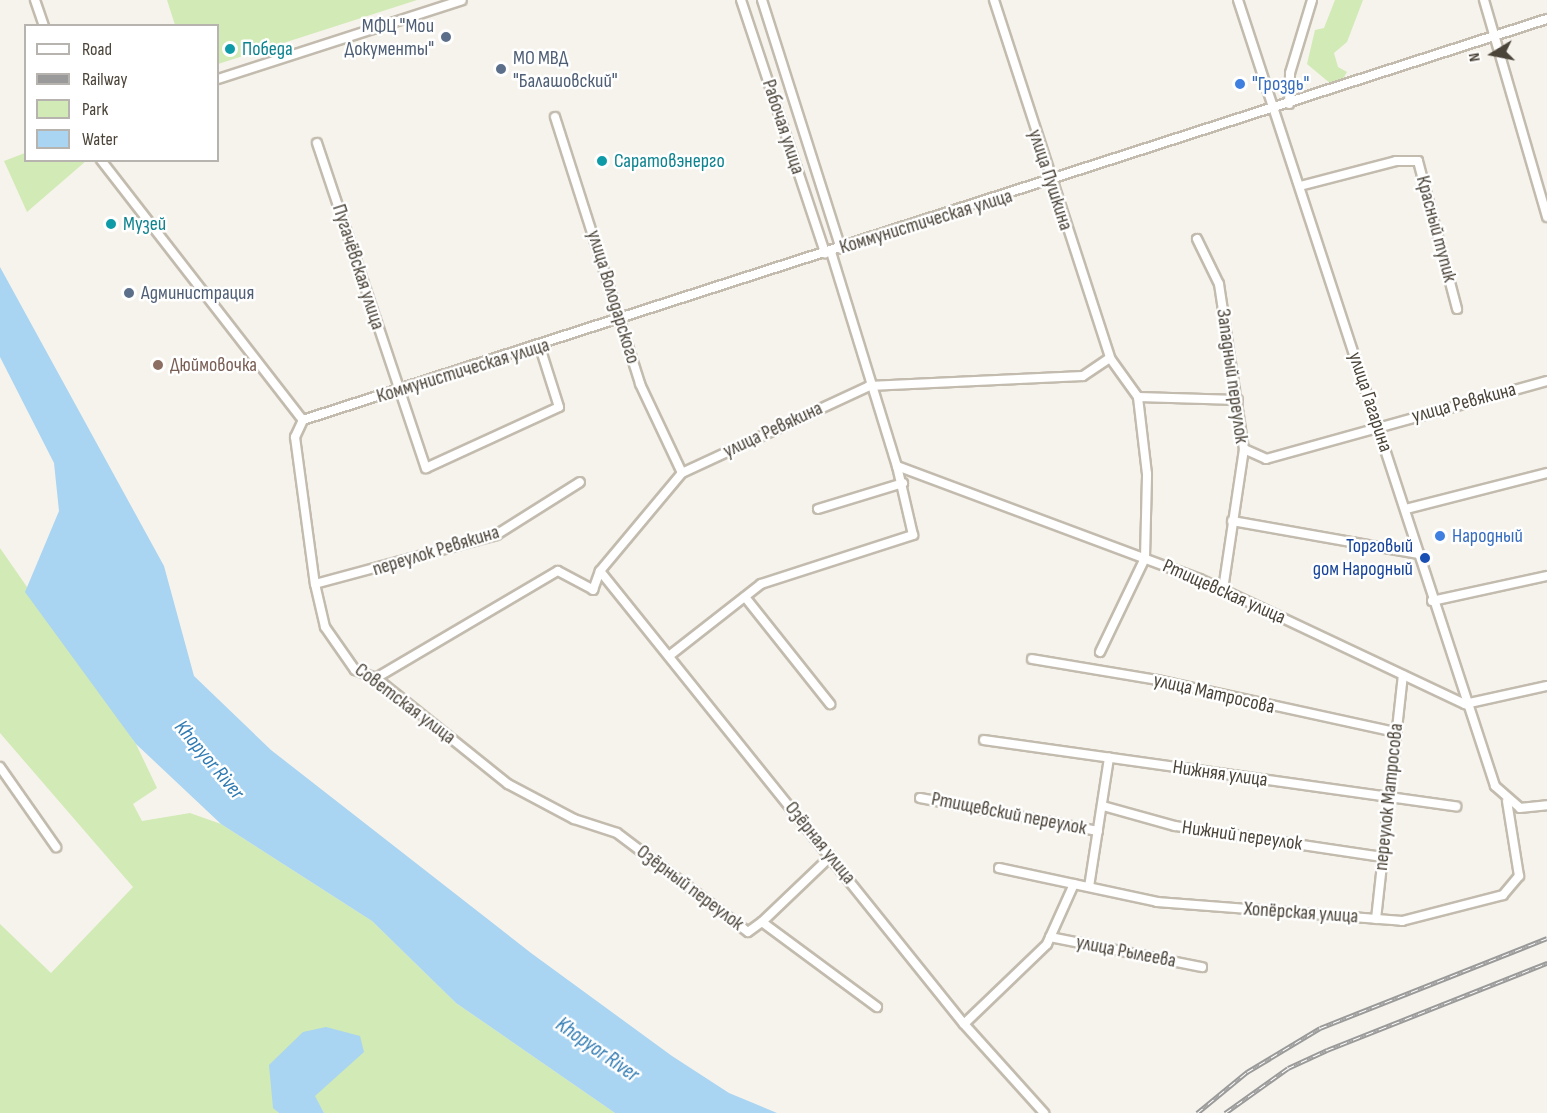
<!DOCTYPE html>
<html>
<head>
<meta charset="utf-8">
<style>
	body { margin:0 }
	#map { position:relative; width:1547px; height:1113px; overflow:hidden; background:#f6f3ec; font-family:"Sofia Sans Condensed",sans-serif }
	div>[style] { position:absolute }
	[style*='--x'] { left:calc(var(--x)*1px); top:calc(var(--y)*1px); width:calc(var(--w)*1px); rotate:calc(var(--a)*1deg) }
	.green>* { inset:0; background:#d2eab5 }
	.water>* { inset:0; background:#a9d4f2 }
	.roads { filter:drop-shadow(2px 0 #c2bbae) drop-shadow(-2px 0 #c2bbae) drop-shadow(0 2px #c2bbae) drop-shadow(0 -2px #c2bbae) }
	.minor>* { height:8px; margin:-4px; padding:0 4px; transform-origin:4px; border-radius:4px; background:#fff }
	.rail>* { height:4.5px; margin-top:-2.25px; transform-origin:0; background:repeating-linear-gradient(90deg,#fff 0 7px,#9a9a9a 0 14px); box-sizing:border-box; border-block:2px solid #9a9a9a }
	.dots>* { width:16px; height:16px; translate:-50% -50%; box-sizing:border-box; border:3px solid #fff; border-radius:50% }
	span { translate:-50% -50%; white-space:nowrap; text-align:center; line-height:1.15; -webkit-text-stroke:5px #fff; paint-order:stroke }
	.service-label { font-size:20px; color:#4e5e75 }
	.right { translate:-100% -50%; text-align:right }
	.left { translate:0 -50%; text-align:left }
	.culture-label { font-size:20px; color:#0d838f }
	.shop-label { font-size:20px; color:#366cbe }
	.street-label { font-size:20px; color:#4b4439 }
	.education-label { font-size:20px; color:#785e54 }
	.transit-label { font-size:20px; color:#164399 }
	.water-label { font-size:21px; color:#2e7ab2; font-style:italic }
	.legend { position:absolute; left:24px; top:24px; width:195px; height:138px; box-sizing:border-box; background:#fff; border:2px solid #b7b4b0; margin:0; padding:8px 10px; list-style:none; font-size:18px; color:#4b4439 }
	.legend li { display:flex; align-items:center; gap:12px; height:30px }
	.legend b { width:30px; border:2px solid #b7b4b0 }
	.north { position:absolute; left:1463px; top:24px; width:60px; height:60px; -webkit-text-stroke:4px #fff; paint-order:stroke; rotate:260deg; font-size:16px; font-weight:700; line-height:24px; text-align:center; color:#4b4439 }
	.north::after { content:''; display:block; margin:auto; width:21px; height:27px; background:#4b4439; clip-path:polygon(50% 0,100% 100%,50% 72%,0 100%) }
</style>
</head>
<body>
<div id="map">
	<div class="green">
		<i style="clip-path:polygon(167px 0,417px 0,218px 64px,218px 26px,175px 25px)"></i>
		<i style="clip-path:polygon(1335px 0,1363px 0,1347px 42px,1334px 53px,1338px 67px,1347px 72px,1341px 82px,1331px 84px,1307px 64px,1315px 30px,1324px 28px)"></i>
		<i style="clip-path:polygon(25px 153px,26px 160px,86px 161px,27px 212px,4px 161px)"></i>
		<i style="clip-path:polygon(0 548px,136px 744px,157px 788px,133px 804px,142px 821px,190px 813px,221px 824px,372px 921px,456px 1003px,615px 1113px,324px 1113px,315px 1097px,273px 1107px,279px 1113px,0 1113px,0 924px,51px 973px,133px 887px,0 733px)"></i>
	</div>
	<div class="water">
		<i style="clip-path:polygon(0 267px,164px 566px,194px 676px,271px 750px,531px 953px,672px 1056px,729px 1093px,777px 1113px,615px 1113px,456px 1003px,372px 921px,221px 824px,136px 744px,25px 592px,59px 511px,54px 463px,0 357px)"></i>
		<i style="clip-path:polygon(326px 1027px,360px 1036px,364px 1052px,315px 1096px,324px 1113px,279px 1113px,273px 1108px,269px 1065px,303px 1032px)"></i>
	</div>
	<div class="roads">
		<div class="minor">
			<i style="--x:35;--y:0;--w:28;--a:71"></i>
			<i style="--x:741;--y:0;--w:267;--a:71.6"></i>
			<i style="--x:762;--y:0;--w:261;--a:72.4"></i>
			<i style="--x:994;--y:0;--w:376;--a:72"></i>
			<i style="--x:1238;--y:0;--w:827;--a:71.89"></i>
			<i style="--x:1495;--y:786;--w:33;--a:41"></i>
			<i style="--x:1520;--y:808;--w:27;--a:-6"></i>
			<i style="--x:1484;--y:0;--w:226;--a:73.8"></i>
			<i style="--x:218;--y:79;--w:256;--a:-17.9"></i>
			<i style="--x:1289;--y:104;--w:31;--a:-88"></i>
			<i style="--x:1290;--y:73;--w:76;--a:-73.2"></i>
			<i style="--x:555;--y:117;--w:280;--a:72.3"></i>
			<i style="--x:640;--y:384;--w:98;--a:64.7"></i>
			<i style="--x:317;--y:143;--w:343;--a:71.5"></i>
			<i style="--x:426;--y:468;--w:146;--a:-24.6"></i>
			<i style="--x:559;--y:407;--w:63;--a:-107.6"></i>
			<i style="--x:101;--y:160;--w:329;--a:52.2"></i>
			<i style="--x:1300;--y:186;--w:99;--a:-14.6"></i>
			<i style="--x:1396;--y:161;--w:22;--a:0"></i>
			<i style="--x:1418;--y:161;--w:153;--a:75.2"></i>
			<i style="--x:1197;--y:239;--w:50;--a:63.9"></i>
			<i style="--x:1219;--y:284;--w:167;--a:81.4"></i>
			<i style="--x:1244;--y:449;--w:142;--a:98.5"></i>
			<i style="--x:831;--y:252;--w:224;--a:72.9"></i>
			<i style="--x:897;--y:466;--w:323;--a:20.5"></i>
			<i style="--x:1200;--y:579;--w:293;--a:25.3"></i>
			<i style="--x:1465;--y:704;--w:84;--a:-12.4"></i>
			<i style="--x:303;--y:420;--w:1307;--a:-17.87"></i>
			<i style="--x:303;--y:420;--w:19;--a:115"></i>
			<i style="--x:295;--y:437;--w:148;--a:82.3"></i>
			<i style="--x:315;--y:584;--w:44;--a:76.9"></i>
			<i style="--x:325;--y:627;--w:52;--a:55.1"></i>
			<i style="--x:355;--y:670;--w:22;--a:21"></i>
			<i style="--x:376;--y:678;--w:169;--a:38.8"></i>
			<i style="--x:508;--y:784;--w:75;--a:27.9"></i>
			<i style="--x:574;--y:819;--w:45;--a:18"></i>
			<i style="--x:617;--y:833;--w:164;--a:37.1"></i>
			<i style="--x:748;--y:932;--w:17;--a:-36"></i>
			<i style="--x:762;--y:922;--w:143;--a:36.5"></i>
			<i style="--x:1244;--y:449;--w:24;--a:24"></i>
			<i style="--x:1266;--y:459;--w:292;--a:-15.5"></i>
			<i style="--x:818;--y:509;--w:89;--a:-17"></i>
			<i style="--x:1406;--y:509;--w:146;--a:-14.3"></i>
			<i style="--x:1232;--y:521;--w:190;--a:10"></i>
			<i style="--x:600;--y:571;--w:581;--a:51.22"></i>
			<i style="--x:964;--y:1024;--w:120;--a:48"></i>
			<i style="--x:315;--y:584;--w:188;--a:-15.1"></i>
			<i style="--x:496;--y:535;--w:99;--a:-32.2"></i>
			<i style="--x:745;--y:597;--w:137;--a:51.5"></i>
			<i style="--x:1432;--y:601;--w:118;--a:-12.3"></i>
			<i style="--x:1100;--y:652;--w:104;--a:-64.4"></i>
			<i style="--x:1145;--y:558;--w:84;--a:-88.6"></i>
			<i style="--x:1147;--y:474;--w:78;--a:-96.7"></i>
			<i style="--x:669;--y:656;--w:117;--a:-38"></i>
			<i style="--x:761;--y:584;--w:160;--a:-17.9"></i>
			<i style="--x:913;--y:535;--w:71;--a:-103.1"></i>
			<i style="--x:1032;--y:659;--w:127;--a:9.5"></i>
			<i style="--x:1157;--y:680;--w:245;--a:12.3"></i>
			<i style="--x:376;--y:678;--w:211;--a:-30.5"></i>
			<i style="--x:558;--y:571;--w:40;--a:28"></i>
			<i style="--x:593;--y:590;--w:20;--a:-70"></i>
			<i style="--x:600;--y:571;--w:128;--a:-50.1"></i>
			<i style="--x:682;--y:473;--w:206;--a:-24.9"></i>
			<i style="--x:869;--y:386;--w:214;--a:-2.7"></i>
			<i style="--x:1083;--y:376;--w:32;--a:-34"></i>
			<i style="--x:1110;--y:358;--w:48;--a:54.3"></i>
			<i style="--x:1138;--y:397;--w:100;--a:1.7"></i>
			<i style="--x:984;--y:740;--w:477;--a:8"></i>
			<i style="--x:0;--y:767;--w:98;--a:55"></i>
			<i style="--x:920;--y:798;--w:181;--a:10.5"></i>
			<i style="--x:1103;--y:806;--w:75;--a:15.5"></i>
			<i style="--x:1175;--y:826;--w:209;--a:8.5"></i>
			<i style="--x:999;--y:868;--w:162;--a:12.1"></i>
			<i style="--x:1157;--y:902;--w:246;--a:4.4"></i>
			<i style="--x:1402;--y:921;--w:104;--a:-14.4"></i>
			<i style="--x:1503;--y:895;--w:25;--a:-50"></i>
			<i style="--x:1519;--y:876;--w:76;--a:-99.1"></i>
			<i style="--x:1089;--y:887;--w:131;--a:-81.2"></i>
			<i style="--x:1376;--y:919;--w:245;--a:-83.7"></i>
			<i style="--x:762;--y:922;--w:95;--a:-43.7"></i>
			<i style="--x:1050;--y:937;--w:155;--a:11.2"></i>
			<i style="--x:964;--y:1024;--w:115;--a:-43.9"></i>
			<i style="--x:1047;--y:944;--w:66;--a:-65.8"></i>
		</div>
	</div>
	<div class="rail">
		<i style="--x:1197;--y:1113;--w:65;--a:-39.4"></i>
		<i style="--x:1247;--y:1072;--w:85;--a:-31.1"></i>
		<i style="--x:1320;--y:1028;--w:244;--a:-21.6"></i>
		<i style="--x:1225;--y:1113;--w:77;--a:-35.5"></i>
		<i style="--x:1288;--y:1068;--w:43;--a:-24.8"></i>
		<i style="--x:1327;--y:1050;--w:237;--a:-21.6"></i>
	</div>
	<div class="dots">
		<i style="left:446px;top:37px;background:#5c6f8a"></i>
		<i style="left:230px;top:49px;background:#0f9aa8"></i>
		<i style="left:501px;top:69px;background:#5c6f8a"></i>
		<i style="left:1240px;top:84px;background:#3f7fe0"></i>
		<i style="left:602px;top:161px;background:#0f9aa8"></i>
		<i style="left:111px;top:224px;background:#0f9aa8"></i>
		<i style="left:129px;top:293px;background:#5c6f8a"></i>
		<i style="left:158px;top:365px;background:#8d6e63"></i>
		<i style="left:1440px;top:536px;background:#3f7fe0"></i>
		<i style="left:1425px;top:558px;background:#1a4fb4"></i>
	</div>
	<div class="service-label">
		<span class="right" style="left:434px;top:38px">МФЦ "Мои<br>Документы"</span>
		<span class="left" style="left:513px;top:70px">МО МВД<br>"Балашовский"</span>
		<span class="left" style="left:141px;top:293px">Администрация</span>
	</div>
	<div class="culture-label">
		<span class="left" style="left:242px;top:49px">Победа</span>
		<span class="left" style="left:614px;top:161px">Саратовэнерго</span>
		<span class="left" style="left:123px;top:224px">Музей</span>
	</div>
	<div class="shop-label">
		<span class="left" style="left:1252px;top:84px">"Гроздь"</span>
		<span class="left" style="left:1452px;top:536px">Народный</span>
	</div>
	<div class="street-label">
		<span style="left:783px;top:127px;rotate:72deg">Рабочая улица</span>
		<span style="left:1050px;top:180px;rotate:72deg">улица Пушкина</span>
		<span style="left:926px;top:222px;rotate:-17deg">Коммунистическая улица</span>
		<span style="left:1436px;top:229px;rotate:75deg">Красный тупик</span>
		<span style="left:358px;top:267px;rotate:72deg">Пугачёвская улица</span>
		<span style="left:613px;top:297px;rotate:73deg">улица Володарского</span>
		<span style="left:463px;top:371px;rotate:-17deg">Коммунистическая улица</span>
		<span style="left:1232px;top:376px;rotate:82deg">Западный переулок</span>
		<span style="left:1370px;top:402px;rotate:72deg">улица Гагарина</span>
		<span style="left:1464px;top:403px;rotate:-15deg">улица Ревякина</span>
		<span style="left:773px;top:430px;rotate:-25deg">улица Ревякина</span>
		<span style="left:436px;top:551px;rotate:-17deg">переулок Ревякина</span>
		<span style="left:1224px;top:592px;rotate:24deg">Ртищевская улица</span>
		<span style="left:1214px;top:694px;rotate:13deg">улица Матросова</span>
		<span style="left:405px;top:704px;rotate:37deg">Советская улица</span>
		<span style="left:1220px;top:774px;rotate:8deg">Нижняя улица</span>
		<span style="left:1389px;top:797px;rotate:-84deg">переулок Матросова</span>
		<span style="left:1009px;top:814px;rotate:11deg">Ртищевский переулок</span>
		<span style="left:1242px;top:836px;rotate:8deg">Нижний переулок</span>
		<span style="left:820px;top:843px;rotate:51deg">Озёрная улица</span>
		<span style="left:690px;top:888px;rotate:37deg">Озёрный переулок</span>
		<span style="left:1301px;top:913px;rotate:4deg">Хопёрская улица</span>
		<span style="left:1126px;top:952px;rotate:11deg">улица Рылеева</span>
	</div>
	<div class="education-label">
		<span class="left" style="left:170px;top:365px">Дюймовочка</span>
	</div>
	<div class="transit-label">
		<span class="right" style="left:1413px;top:558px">Торговый<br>дом Народный</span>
	</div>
	<div class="water-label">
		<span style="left:209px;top:760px;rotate:50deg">Khopyor River</span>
		<span style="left:597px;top:1050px;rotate:35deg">Khopyor River</span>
	</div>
	<ul class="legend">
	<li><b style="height:8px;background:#fff"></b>Road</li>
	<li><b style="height:8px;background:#9a9a9a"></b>Railway</li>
	<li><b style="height:16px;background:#d2eab5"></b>Park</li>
	<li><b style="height:16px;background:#a9d4f2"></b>Water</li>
	</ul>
	<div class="north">N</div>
</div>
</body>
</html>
